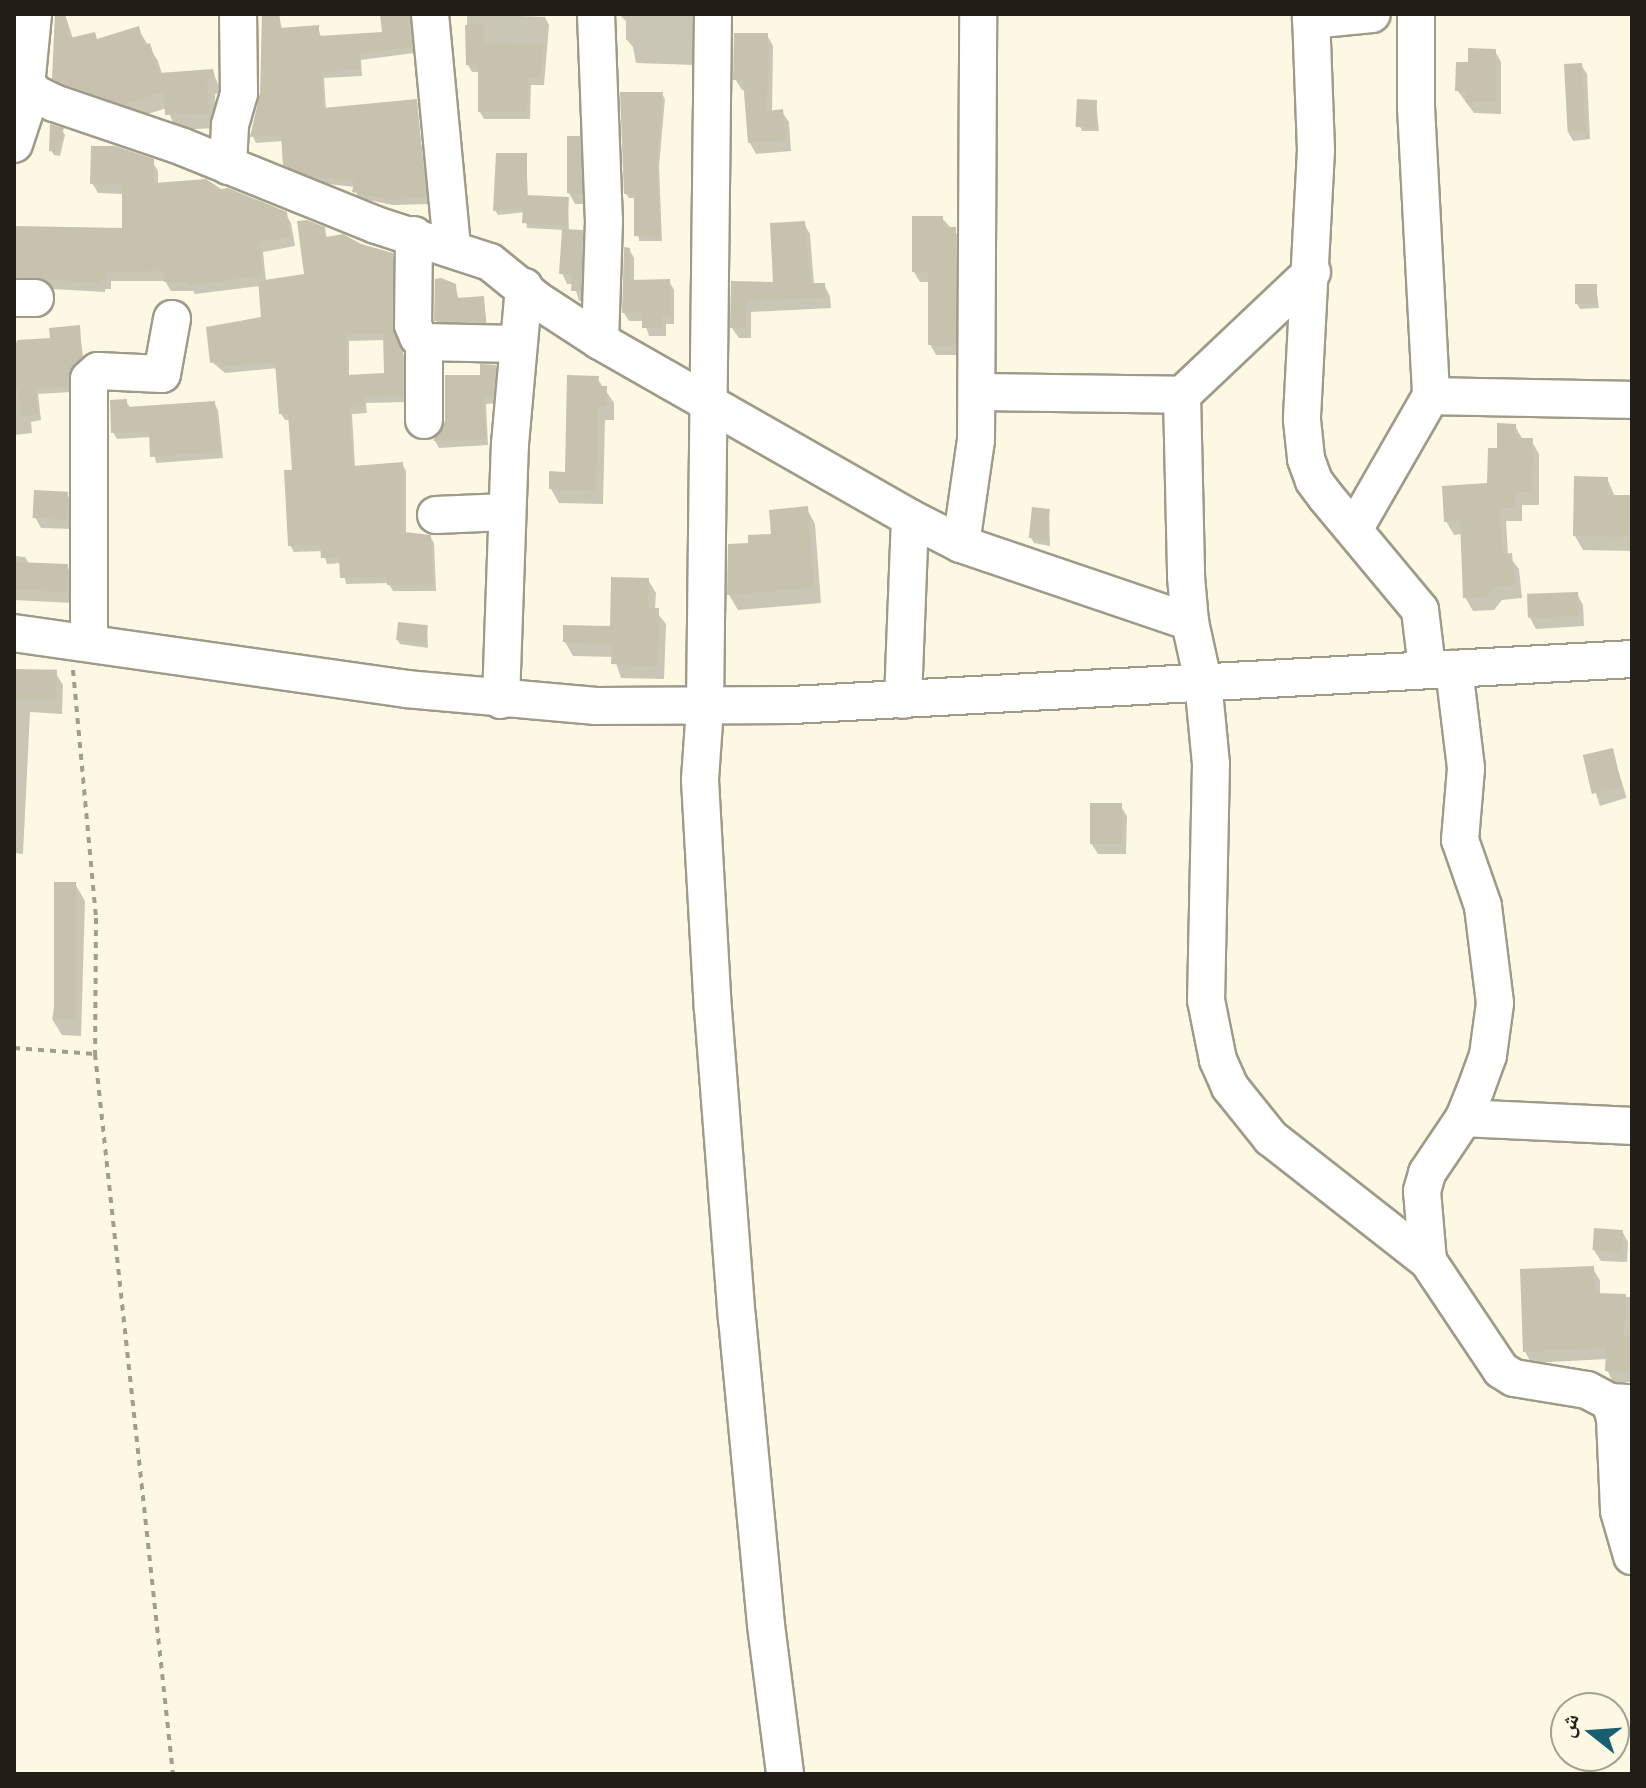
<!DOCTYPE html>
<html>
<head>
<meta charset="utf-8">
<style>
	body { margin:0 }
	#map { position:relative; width:1646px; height:1788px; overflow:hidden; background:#fcf8e4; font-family:"Alegreya Sans","Noto Naskh Arabic",sans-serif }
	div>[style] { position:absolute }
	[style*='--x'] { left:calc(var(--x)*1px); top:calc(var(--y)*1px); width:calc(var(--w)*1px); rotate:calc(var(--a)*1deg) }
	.shadow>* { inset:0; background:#0003; transform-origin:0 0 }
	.building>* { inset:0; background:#c6c2ae; transform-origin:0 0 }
	.path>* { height:4px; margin-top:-2px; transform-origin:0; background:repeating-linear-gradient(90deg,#a19e8f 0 6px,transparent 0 12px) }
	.roads { filter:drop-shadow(2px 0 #9f9b88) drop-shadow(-2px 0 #9f9b88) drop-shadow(0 2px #9f9b88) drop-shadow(0 -2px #9f9b88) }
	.minor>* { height:36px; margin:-18px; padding:0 18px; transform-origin:18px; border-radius:18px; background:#fff }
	span { translate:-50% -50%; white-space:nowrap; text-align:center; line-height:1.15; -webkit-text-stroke:8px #fcf8e4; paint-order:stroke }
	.frame { position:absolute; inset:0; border:16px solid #201e17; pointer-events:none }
	.north { position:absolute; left:1550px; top:1692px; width:80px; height:80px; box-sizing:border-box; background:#fcf8e4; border:2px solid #a4a192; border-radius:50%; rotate:287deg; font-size:22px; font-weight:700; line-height:32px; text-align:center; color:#201e17 }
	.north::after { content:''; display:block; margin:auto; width:28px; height:36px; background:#1a5f71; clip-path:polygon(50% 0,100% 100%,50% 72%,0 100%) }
</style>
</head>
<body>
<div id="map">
	<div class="shadow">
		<i style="clip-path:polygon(57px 14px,65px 14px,73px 39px,97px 41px,138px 29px,158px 61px,162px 74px,212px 71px,222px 92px,215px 94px,216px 128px,176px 130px,167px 108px,132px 119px,63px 94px,54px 78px)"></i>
		<i style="clip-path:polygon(263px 14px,279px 14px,282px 30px,318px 27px,321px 37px,384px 34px,382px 14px,414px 14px,414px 53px,361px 60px,362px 76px,324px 78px,326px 110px,416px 101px,429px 204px,393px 205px,358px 198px,355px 187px,319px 183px,288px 171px,283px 141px,256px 143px,253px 137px,262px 93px)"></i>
		<i style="clip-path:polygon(467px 14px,545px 17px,549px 25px,544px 85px,531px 85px,530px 119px,484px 119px,480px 112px,479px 72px,472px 72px,468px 65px)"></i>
		<i style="clip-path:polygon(619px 14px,699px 14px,695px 65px,636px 63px,633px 47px,626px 39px,626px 21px)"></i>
		<i style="clip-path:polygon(767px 35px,773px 46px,772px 112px,782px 112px,789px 122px,791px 151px,756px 154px,750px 143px,746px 90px,742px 90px,735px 79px)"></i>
		<i style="clip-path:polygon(1495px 51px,1501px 62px,1501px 114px,1474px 113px,1457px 90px,1470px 64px)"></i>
		<i style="clip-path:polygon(1581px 65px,1587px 74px,1590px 139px,1573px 141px,1568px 132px)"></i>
		<i style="clip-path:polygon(662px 94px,665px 99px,659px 166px,662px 241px,639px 241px,636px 198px,629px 198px,626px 194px)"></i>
		<i style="clip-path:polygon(1096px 102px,1099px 131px,1082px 131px,1080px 126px)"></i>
		<i style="clip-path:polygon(62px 130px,65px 135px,60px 156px,54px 155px,51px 150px)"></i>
		<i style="clip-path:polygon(579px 138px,585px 149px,587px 204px,575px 204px,569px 193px)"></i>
		<i style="clip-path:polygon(526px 155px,528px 197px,568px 199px,569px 231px,582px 232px,587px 242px,586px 301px,579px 301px,574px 284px,567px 284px,562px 273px,564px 230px,527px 228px,525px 212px,498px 215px,495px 210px)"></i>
		<i style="clip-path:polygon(evenodd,152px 161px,158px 171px,158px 184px,221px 191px,285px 213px,291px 223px,295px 246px,263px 252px,266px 281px,307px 276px,323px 229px,328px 239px,391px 254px,396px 261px,395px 333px,406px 360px,406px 402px,366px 403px,367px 413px,352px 414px,355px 467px,402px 464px,406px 471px,406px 534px,430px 537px,434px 543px,436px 591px,393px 591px,388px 583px,346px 584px,342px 563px,327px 564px,323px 551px,294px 552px,290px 545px,294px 472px,291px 420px,285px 420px,281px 414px,278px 368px,225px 373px,212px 362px,263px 319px,260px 286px,195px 294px,193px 291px,171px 291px,165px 281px,111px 281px,111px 289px,105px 289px,105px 292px,18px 287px,14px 280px,14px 228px,124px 230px,124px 194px,98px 193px,92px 183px,152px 161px,386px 340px,386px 374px,349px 377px,349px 341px,386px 340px)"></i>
		<i style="clip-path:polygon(942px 218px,961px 239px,960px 355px,936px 355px,930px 344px,930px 282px,920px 282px,914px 272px)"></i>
		<i style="clip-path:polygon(804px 224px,810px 234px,814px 285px,824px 285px,830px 296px,831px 308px,751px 312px,751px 338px,739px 338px,732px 328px,733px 283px,775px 284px)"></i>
		<i style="clip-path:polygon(629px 249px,634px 258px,634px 282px,669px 281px,674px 290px,674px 324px,666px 324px,666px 336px,649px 336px,644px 321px,629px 321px,624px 313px)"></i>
		<i style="clip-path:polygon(455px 286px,459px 300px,483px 298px,487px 326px,439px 325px,436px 321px)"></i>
		<i style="clip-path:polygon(1596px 286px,1599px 308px,1580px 309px,1577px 304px)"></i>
		<i style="clip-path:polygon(79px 327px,84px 364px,73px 377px,71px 392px,38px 394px,41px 420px,31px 422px,32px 433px,14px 435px,14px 342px,52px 340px)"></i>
		<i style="clip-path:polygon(495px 367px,499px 373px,496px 403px,486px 404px,488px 445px,439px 448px,435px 441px,447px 421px)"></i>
		<i style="clip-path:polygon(597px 378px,614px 403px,614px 420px,605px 420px,603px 504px,559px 503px,551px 489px,567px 474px)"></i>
		<i style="clip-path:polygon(126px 401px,131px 409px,214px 403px,218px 410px,223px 458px,156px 463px,151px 437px,117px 439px,113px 432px)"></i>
		<i style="clip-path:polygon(1515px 426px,1523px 440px,1531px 440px,1539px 454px,1539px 505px,1522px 505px,1522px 521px,1506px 521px,1508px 555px,1519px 569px,1522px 598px,1502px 600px,1494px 610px,1473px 611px,1465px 597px,1462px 534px,1454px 535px,1446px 521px,1489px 485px,1499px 450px)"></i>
		<i style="clip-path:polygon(1607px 478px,1615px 497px,1628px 497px,1632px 503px,1632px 551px,1583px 550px,1575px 536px)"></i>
		<i style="clip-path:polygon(67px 494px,73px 505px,73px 529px,41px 528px,35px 517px)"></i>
		<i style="clip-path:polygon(807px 509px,815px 524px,821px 603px,738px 610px,729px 595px,750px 545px,773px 536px)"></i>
		<i style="clip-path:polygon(1049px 510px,1050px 546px,1034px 543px,1031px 538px)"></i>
		<i style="clip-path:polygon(14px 556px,25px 557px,30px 565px,67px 566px,73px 577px,73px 603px,14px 600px)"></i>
		<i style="clip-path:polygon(648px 580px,656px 593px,655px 610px,666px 624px,664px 679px,621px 678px,614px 657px,573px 656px,565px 642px,612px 628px)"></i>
		<i style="clip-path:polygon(1577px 594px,1583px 605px,1584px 626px,1536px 629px,1530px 618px)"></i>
		<i style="clip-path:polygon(427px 627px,428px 648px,400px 644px,397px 639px)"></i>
		<i style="clip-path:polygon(14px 671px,55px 672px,63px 685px,62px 714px,30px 712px,23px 854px,14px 853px)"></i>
		<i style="left:1612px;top:750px;width:50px;height:28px;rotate:73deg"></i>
		<i style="clip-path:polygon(1120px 805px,1127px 816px,1126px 854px,1098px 854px,1091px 843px)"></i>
		<i style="clip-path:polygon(75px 884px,85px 901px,81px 1036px,62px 1035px,52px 1019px)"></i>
		<i style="clip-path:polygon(1622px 1231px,1628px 1242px,1627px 1262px,1601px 1261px,1594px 1250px)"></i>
		<i style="clip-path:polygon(1593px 1269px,1600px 1280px,1600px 1296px,1632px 1297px,1632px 1382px,1613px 1382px,1607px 1370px,1607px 1359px,1531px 1363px,1525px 1351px)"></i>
	</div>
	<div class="building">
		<i style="clip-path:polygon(55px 14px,63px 14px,70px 38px,95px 32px,97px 39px,139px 26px,144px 45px,150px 43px,159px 73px,213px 69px,215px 77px,207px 79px,209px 113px,165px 115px,164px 92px,123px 104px,52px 79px)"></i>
		<i style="clip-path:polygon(262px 14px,279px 14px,280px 28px,319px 25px,319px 36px,382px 32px,380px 14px,409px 14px,412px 47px,359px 54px,360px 70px,322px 72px,323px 108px,417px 99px,426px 198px,389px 200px,352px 192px,354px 181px,314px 177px,283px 165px,281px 135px,250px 137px,260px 93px)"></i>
		<i style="clip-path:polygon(484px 24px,484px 43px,544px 44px,540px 78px,528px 78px,527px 112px,478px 112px,478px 72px,477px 65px,466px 65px,465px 25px)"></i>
		<i style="clip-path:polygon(734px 33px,768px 33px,767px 111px,783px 109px,786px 141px,748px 143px,743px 80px,733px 80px)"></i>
		<i style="clip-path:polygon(1468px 48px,1496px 49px,1496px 103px,1466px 103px,1466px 91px,1455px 91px,1456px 62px,1468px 62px)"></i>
		<i style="left:1582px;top:63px;width:68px;height:18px;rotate:87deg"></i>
		<i style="clip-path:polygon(620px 92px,663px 92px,657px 160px,660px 237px,634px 236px,634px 194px,624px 194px)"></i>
		<i style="left:1077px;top:99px;width:20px;height:28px;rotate:3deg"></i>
		<i style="clip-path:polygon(50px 124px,64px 128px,58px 152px,49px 151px)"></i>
		<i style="clip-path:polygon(567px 136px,580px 136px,582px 194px,567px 193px)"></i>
		<i style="clip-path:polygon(91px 146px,115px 146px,154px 159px,154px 183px,206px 179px,221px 189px,228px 188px,287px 212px,290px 237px,259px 242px,263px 276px,188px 285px,187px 282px,164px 282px,164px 271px,106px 272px,106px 280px,101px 280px,101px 283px,14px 277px,14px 226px,122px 228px,122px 184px,90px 184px)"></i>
		<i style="clip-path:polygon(496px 153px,527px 153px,527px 195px,569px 197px,567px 226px,522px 223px,523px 207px,493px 211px)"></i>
		<i style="clip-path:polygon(912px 216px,943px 216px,943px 227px,956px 227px,955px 345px,928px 345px,928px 272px,912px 272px)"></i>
		<i style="clip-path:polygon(evenodd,307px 220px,325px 227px,326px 237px,343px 234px,361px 244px,393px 253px,392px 325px,403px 351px,403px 396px,364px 397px,364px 406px,349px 408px,353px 466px,403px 462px,404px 532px,431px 535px,433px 584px,387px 585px,387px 577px,340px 578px,339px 557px,321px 558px,320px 545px,288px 546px,284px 470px,292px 470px,288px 414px,279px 414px,275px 362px,220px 367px,219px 362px,210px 363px,206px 327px,261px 317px,258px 281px,304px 274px,297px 221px,307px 220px,383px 334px,384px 373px,347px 375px,346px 335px,383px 334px)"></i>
		<i style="clip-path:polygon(805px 221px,810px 283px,825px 283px,826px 297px,746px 301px,746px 328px,730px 328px,731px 281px,773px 282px,770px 223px)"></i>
		<i style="clip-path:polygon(562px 229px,583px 230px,581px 291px,571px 291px,572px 274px,559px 274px)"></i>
		<i style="clip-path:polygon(624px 247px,630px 248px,630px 280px,670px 279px,671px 315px,662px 316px,662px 328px,642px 328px,642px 312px,622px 313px)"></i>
		<i style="clip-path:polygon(441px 278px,456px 284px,457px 298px,484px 296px,486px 322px,434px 321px,435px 279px)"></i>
		<i style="left:1597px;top:284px;width:20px;height:22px;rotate:90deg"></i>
		<i style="clip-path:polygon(80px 325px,82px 357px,70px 370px,68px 386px,36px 388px,38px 414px,21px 417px,18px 389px,14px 390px,17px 340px,50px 338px,49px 328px)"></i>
		<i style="clip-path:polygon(480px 364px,496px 365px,493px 397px,483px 397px,486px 439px,433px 441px,445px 421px,445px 375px,480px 375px)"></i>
		<i style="clip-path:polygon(567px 375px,599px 376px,598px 386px,607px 386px,607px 406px,598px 406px,596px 490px,549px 489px,549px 471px,565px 472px)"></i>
		<i style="clip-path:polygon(127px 399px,127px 407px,215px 401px,220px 452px,150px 457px,149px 431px,111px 433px,110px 400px)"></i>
		<i style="clip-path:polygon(1497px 423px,1516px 424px,1516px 438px,1533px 438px,1532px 492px,1515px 492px,1515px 508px,1499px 508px,1503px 554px,1512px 553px,1515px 585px,1494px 587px,1487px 597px,1463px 598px,1460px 521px,1444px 522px,1442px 486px,1487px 483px,1488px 448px,1497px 448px)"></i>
		<i style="clip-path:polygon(1574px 476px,1608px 477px,1608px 495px,1630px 495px,1628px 537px,1573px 536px)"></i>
		<i style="left:34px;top:490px;width:34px;height:28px;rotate:3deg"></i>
		<i style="clip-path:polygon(808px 506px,814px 588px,727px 595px,728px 544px,748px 543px,748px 535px,771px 534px,769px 510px)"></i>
		<i style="left:1032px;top:507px;width:18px;height:31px;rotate:6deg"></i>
		<i style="left:14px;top:562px;width:54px;height:28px;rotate:2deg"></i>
		<i style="clip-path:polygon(611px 577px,649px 578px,648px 608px,659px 608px,657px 666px,611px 664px,612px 644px,563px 642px,563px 625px,610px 626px)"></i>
		<i style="left:1578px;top:592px;width:24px;height:51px;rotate:88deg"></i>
		<i style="left:398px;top:622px;width:30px;height:18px;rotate:6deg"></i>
		<i style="left:14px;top:669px;width:43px;height:30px;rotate:1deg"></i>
		<i style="left:1613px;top:748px;width:40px;height:31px;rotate:77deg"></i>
		<i style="left:1090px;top:803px;width:32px;height:41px"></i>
		<i style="left:54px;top:882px;width:22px;height:137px"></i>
		<i style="left:1594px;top:1228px;width:29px;height:22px;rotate:4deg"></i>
		<i style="clip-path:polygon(1594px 1266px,1595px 1293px,1626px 1294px,1624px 1336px,1632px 1337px,1632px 1372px,1605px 1371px,1606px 1348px,1523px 1352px,1520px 1269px)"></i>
	</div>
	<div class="path">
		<i style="--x:73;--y:670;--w:249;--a:84.7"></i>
		<i style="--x:96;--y:918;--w:136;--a:90.4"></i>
		<i style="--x:95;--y:1054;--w:724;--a:83.82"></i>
		<i style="--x:14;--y:1048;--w:81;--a:4.2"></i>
	</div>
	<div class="roads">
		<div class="minor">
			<i style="--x:430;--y:14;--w:234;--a:84.6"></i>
			<i style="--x:596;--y:14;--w:207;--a:87.8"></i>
			<i style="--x:604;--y:221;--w:120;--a:91.9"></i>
			<i style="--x:713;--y:14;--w:694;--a:90.66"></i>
			<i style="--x:705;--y:708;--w:72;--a:94"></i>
			<i style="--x:700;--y:780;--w:229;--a:86.8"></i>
			<i style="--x:713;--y:1009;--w:310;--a:85.6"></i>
			<i style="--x:737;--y:1318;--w:308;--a:84.6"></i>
			<i style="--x:766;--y:1625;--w:150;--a:82.7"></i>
			<i style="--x:1311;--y:14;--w:136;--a:87.9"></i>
			<i style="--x:1316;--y:150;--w:270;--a:93"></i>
			<i style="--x:1302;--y:420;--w:39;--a:84"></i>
			<i style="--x:1306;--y:459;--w:23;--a:70"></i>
			<i style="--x:1314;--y:481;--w:20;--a:53"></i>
			<i style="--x:1326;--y:497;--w:147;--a:50.2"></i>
			<i style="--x:1420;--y:610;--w:58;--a:83.1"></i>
			<i style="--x:1416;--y:14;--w:93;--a:90"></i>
			<i style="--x:1416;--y:107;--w:289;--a:87"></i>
			<i style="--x:1311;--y:20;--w:61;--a:-5.6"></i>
			<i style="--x:14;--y:83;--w:45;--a:26.6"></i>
			<i style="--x:54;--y:103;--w:136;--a:18.8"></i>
			<i style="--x:183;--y:147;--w:208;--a:22"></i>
			<i style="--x:376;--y:225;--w:120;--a:18"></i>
			<i style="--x:490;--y:262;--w:60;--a:39"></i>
			<i style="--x:537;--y:300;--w:75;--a:33.1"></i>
			<i style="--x:600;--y:341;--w:357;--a:29.7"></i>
			<i style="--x:910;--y:518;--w:182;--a:92.2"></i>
			<i style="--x:26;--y:86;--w:72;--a:-84.4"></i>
			<i style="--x:14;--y:144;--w:57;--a:-71.6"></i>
			<i style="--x:228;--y:166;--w:41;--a:-87.2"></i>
			<i style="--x:230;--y:125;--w:33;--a:-74"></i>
			<i style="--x:239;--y:93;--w:79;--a:-90.7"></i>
			<i style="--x:414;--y:235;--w:90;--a:90.6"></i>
			<i style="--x:413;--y:325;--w:13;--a:67"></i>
			<i style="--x:418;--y:337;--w:8;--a:40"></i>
			<i style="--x:424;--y:342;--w:78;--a:90"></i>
			<i style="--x:1312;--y:272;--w:179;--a:136.6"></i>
			<i style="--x:1182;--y:395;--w:182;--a:88.7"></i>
			<i style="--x:1186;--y:577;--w:45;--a:84.9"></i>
			<i style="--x:1190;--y:622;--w:60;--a:77.6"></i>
			<i style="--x:1203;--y:681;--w:83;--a:84.5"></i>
			<i style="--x:1211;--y:764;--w:236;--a:91.2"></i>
			<i style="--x:1206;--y:1000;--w:61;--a:78.7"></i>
			<i style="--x:1218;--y:1060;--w:30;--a:66"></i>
			<i style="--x:1230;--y:1087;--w:65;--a:51.2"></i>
			<i style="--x:1271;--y:1138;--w:199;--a:38.1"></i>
			<i style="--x:1428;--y:1261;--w:131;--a:56.2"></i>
			<i style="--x:1501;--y:1370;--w:15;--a:32"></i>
			<i style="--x:1514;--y:1378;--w:74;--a:9.3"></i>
			<i style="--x:1587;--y:1390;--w:26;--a:28"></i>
			<i style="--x:1610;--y:1402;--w:22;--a:3"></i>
			<i style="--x:14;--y:298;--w:21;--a:0"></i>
			<i style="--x:424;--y:342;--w:93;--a:1.2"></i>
			<i style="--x:978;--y:392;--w:204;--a:0.8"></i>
			<i style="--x:436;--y:515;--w:70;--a:-2.5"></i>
			<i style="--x:910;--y:518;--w:57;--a:27"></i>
			<i style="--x:961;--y:544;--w:242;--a:18.8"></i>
			<i style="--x:1355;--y:528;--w:152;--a:-60.1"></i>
			<i style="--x:1431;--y:396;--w:201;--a:1.1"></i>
			<i style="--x:961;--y:544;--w:105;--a:-81.8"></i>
			<i style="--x:976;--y:440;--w:426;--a:-89.7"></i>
			<i style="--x:14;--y:633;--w:396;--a:8.1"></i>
			<i style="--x:406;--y:689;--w:191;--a:5.1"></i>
			<i style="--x:596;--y:706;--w:196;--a:-0.3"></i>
			<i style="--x:792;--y:705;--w:841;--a:-3.13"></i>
			<i style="--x:89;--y:642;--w:263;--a:-90"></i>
			<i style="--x:89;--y:379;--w:12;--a:-42"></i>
			<i style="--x:98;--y:371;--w:64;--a:2.7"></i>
			<i style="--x:162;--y:374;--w:56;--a:-79.7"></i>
			<i style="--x:501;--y:700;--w:256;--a:-88"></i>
			<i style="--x:510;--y:444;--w:158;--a:-84.9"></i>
			<i style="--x:1464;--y:1118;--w:168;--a:2.7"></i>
			<i style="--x:1428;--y:1261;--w:70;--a:-94.9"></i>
			<i style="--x:1422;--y:1191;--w:19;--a:-74"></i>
			<i style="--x:1427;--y:1173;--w:66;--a:-56.1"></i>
			<i style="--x:1464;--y:1118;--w:29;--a:-68"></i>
			<i style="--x:1475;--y:1091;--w:38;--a:-70"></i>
			<i style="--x:1488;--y:1055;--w:52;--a:-82.3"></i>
			<i style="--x:1495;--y:1003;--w:98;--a:-97.1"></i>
			<i style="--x:1483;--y:906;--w:70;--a:-109.2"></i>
			<i style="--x:1460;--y:840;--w:72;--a:-85.2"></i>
			<i style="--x:1466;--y:768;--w:100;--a:-96.9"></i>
			<i style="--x:1610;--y:1402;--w:17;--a:73"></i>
			<i style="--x:1615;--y:1418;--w:93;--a:87.5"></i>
			<i style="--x:1619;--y:1511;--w:47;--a:73.9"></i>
		</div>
	</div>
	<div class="frame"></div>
	<div class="north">ش</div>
</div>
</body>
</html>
